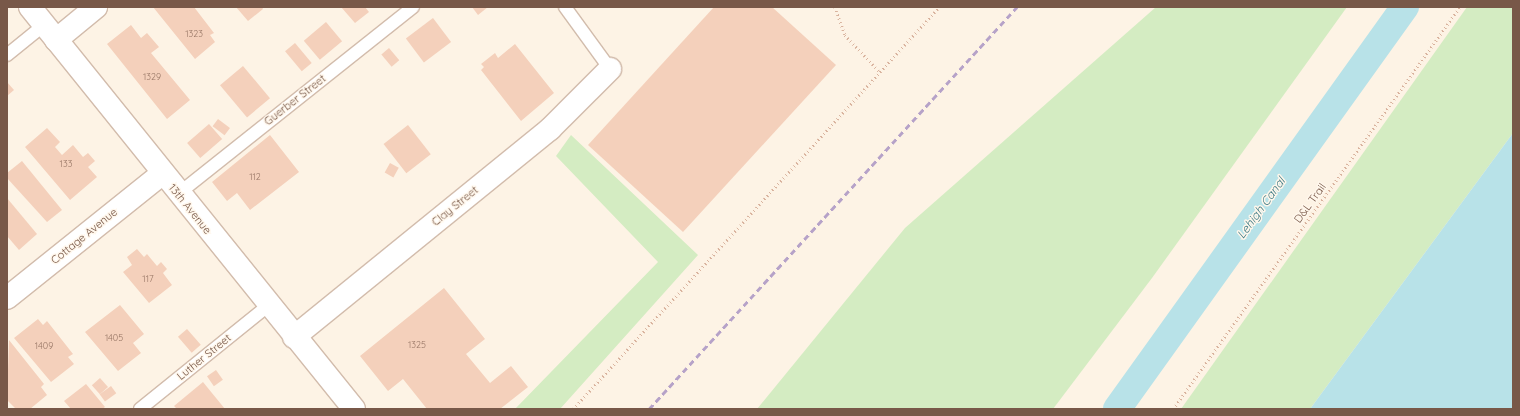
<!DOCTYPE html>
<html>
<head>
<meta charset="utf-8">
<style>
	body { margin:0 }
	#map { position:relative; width:1520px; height:416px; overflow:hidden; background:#fdf3e5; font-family:Quicksand,sans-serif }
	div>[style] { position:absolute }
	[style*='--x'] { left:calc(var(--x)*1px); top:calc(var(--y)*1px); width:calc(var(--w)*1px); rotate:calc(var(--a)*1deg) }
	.green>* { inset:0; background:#d4ecc2 }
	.water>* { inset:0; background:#b8e2e8 }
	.canal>* { height:28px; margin:-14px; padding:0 14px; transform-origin:14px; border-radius:14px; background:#b8e2e8 }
	.building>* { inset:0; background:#f4d0bb; transform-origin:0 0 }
	.path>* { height:2.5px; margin-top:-1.25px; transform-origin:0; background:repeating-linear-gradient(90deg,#d9b39e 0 1px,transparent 0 4px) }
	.roads { filter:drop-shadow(1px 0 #d2bcac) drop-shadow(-1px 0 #d2bcac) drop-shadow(0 1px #d2bcac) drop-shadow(0 -1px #d2bcac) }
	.service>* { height:12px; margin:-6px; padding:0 6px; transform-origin:6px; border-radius:6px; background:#fff }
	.minor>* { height:22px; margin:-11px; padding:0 11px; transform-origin:11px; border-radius:11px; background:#fff }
	.rail>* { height:3px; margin-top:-1.5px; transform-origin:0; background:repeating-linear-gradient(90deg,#b6a2c8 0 6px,transparent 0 10px) }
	span { translate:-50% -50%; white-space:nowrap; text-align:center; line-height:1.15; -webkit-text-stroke:3px #fff7ec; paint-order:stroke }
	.number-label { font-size:9px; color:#977665 }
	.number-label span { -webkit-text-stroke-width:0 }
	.street-label { font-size:11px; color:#785848 }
	.water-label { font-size:12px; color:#3e7b85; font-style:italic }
	.frame { position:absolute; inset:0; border:8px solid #785848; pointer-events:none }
</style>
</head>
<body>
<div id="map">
	<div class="green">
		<i style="clip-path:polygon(1156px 7px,1347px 7px,1152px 278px,1053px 409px,757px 409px,905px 228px)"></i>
		<i style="clip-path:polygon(1467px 7px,1513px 7px,1513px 133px,1310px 409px,1181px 409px)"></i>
		<i style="clip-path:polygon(571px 135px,698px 255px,560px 409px,515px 409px,658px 262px,556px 156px)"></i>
	</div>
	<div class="water">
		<i style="clip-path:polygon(1513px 133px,1513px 409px,1310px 409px)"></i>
	</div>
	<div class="canal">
		<i style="--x:1117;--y:409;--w:495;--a:-54.4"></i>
	</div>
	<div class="building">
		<i style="clip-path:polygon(153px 7px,194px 7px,214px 33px,210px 35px,215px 42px,195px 59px)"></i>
		<i style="clip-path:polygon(236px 7px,262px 7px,263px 9px,248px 21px)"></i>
		<i style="clip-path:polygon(341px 7px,365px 7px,369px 12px,355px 23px)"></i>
		<i style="clip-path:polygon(472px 7px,488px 7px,478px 15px)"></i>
		<i style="clip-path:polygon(714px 7px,772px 7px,836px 65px,683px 232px,588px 145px)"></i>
		<i style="left:433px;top:18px;width:30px;height:34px;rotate:53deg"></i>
		<i style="left:326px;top:22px;width:25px;height:29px;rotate:50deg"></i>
		<i style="clip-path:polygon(131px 25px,141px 38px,147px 33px,159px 47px,151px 53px,190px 100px,167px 119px,107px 44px)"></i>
		<i style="left:295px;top:43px;width:26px;height:13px;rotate:50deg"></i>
		<i style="clip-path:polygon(515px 44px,554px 93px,521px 121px,481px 70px,484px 67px,481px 64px,495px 53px,498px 58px)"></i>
		<i style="left:389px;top:48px;width:16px;height:10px;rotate:50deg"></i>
		<i style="left:243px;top:66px;width:42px;height:30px;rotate:50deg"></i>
		<i style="clip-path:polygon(7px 82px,14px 90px,7px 96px)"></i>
		<i style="left:218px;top:119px;width:15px;height:9px;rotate:37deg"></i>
		<i style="left:209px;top:124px;width:20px;height:29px;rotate:49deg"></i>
		<i style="left:408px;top:125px;width:37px;height:31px;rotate:52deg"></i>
		<i style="clip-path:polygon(47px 128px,60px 142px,55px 147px,62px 155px,73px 145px,83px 157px,88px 153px,95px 161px,88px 167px,97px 177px,70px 200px,25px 147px)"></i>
		<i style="clip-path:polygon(270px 135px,299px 172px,250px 210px,237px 193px,227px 201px,212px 182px)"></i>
		<i style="clip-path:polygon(22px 161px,62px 210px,47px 222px,7px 178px,7px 173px)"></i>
		<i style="left:390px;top:163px;width:10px;height:11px;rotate:29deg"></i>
		<i style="clip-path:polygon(7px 198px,37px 234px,19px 250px,7px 236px)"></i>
		<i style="clip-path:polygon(137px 249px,144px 257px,147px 254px,157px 266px,161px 262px,167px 269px,163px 273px,172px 285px,149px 303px,123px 272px,132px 265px,127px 257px)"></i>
		<i style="clip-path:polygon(444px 288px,485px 339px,466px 354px,490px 383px,511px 366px,528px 387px,500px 409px,427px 409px,403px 379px,388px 391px,360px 356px)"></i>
		<i style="clip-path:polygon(120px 305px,144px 334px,133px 343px,141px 353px,118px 371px,85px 332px)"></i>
		<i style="clip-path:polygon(38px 319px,43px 325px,47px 321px,73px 354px,68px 357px,74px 364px,51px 382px,14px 338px)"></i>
		<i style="left:187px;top:329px;width:21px;height:12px;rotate:49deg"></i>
		<i style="clip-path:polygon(9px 340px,44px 384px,41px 387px,47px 395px,30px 409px,16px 409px,7px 400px)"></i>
		<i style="left:216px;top:370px;width:12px;height:11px;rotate:55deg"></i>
		<i style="left:100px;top:378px;width:12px;height:11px;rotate:48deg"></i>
		<i style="clip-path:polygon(203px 382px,225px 409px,177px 409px,174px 406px)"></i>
		<i style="clip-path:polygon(86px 384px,105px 407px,102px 409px,71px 409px,64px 401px)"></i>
		<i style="left:111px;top:386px;width:9px;height:14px;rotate:54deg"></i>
	</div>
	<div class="path">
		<i style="--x:835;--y:7;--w:30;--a:70"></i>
		<i style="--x:845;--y:35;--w:51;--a:46.6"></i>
		<i style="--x:573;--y:409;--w:544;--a:-47.68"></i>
		<i style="--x:1173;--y:409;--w:494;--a:-54.5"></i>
	</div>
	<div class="roads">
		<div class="service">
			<i style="--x:565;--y:7;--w:77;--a:54"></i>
			<i style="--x:7;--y:55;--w:48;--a:-39"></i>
			<i style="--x:178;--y:194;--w:300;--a:-38.5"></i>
			<i style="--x:140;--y:409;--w:166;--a:-38.9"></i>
		</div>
		<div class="minor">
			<i style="--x:30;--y:7;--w:516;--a:51.13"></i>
			<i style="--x:56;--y:40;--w:52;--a:-39.5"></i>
			<i style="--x:7;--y:298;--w:198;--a:-38.7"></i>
			<i style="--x:294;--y:337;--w:330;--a:-39.1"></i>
			<i style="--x:550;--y:129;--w:85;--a:-45"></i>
		</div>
	</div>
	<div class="rail">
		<i style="--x:649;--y:409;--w:545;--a:-47.53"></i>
	</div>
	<div class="number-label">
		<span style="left:194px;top:34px">1323</span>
		<span style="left:152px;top:77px">1329</span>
		<span style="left:66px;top:164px">133</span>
		<span style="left:255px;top:177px">112</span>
		<span style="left:148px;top:279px">117</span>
		<span style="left:114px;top:338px">1405</span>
		<span style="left:417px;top:345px">1325</span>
		<span style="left:44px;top:346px">1409</span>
	</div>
	<div class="street-label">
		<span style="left:295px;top:100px;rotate:-38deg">Guerber Street</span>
		<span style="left:1310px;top:203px;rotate:-54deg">D&amp;L Trail</span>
		<span style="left:455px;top:206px;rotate:-39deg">Clay Street</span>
		<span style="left:190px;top:209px;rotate:51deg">13th Avenue</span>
		<span style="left:84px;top:236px;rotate:-39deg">Cottage Avenue</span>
		<span style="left:204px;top:357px;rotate:-39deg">Luther Street</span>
	</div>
	<div class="water-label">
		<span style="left:1261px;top:208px;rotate:-54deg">Lehigh Canal</span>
	</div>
	<div class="frame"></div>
</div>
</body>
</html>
